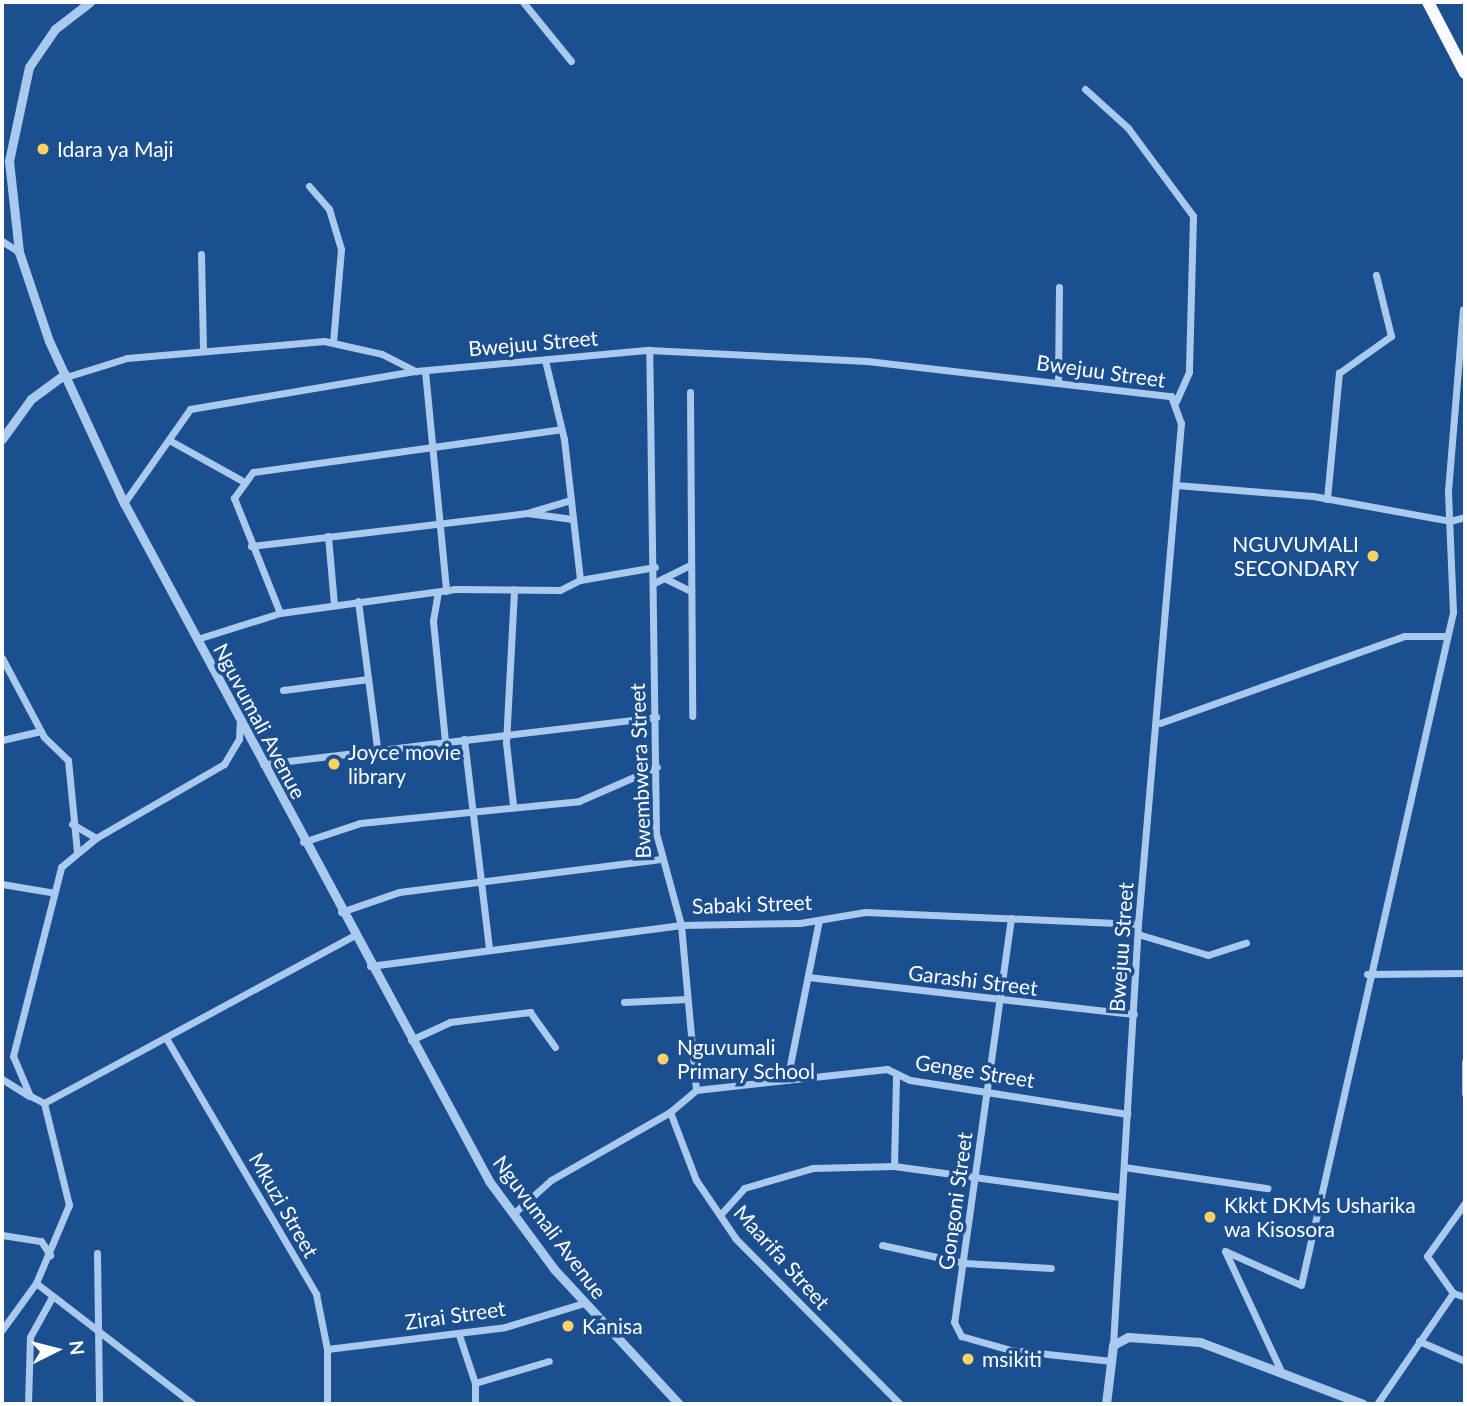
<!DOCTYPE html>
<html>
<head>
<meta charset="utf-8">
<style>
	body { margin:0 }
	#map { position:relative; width:1467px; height:1406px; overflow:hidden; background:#1b4f8f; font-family:Lato,sans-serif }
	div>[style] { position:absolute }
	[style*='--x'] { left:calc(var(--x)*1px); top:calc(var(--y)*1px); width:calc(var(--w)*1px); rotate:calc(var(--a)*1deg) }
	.minor>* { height:7px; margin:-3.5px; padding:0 3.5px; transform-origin:3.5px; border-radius:3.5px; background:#a9c9ee }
	.tertiary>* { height:9px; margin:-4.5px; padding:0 4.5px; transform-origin:4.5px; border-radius:4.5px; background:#a9c9ee }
	.trunk>* { height:12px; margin:-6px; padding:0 6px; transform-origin:6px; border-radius:6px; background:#f8faff }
	.dots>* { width:19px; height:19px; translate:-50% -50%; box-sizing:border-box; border:4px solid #1b4f8f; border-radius:50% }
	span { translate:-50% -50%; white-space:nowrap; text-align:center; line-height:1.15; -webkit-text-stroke:7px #1b4f8f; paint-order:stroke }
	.poi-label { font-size:21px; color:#fff }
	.left { translate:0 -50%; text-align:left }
	.right { translate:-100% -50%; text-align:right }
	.street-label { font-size:21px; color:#fff }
	.frame { position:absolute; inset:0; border:4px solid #fff; pointer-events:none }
	.north { position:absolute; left:21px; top:1315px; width:70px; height:70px; -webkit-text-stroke:5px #1b4f8f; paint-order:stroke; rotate:84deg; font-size:19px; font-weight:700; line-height:28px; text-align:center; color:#fff }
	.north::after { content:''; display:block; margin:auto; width:24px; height:32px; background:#fff; clip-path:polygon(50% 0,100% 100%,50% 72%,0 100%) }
</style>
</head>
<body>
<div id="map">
	<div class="minor">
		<i style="--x:523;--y:2;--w:76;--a:50.9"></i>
		<i style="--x:1085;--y:89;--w:58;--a:42.2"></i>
		<i style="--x:1128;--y:128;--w:109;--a:53.5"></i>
		<i style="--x:1193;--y:216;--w:156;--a:91.5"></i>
		<i style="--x:1189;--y:372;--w:32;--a:114"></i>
		<i style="--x:309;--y:186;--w:30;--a:49"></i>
		<i style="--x:329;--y:209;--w:42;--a:73.3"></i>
		<i style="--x:341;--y:249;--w:93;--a:94.9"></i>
		<i style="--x:2;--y:241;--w:20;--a:33"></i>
		<i style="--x:201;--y:254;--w:96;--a:88.8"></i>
		<i style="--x:545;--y:360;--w:81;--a:76.5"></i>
		<i style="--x:564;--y:439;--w:142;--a:83.5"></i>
		<i style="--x:425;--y:371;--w:221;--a:84.5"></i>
		<i style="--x:66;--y:377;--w:64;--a:-17.3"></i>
		<i style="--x:127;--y:358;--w:198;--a:-4.9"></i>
		<i style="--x:324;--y:341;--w:59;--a:12.6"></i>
		<i style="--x:382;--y:354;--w:38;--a:27"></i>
		<i style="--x:416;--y:371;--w:234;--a:-5.2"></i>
		<i style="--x:649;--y:350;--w:218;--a:2.9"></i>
		<i style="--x:867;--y:361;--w:306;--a:6.6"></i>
		<i style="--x:1171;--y:396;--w:29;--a:70"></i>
		<i style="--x:1181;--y:423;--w:503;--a:94.91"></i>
		<i style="--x:1138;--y:924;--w:422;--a:93.4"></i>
		<i style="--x:1058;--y:382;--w:95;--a:-89.4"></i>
		<i style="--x:690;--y:392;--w:324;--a:89.6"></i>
		<i style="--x:169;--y:440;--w:82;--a:29.1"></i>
		<i style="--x:1176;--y:485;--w:137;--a:4.6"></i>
		<i style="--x:1313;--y:496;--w:139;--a:10.3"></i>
		<i style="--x:1450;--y:521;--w:16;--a:-15"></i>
		<i style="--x:1327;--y:499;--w:127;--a:-84.6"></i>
		<i style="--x:1339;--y:373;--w:64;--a:-35.4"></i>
		<i style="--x:1391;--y:336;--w:63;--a:-103.8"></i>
		<i style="--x:124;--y:503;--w:115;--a:-54.9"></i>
		<i style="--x:190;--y:409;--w:228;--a:-9.6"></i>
		<i style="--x:527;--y:513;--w:46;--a:7.4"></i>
		<i style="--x:328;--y:536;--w:69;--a:85"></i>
		<i style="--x:251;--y:546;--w:278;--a:-6.8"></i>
		<i style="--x:527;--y:513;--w:46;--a:-16.5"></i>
		<i style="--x:664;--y:578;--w:30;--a:26"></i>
		<i style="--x:654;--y:583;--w:40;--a:-26.6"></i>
		<i style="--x:438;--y:592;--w:29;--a:100"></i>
		<i style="--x:433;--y:621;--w:121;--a:84.3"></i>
		<i style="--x:358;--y:601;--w:148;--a:82.6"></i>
		<i style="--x:280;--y:613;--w:124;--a:-111.8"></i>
		<i style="--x:234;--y:498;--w:32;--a:-54"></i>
		<i style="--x:253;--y:472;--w:311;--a:-7.9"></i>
		<i style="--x:197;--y:639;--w:87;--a:-17.4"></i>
		<i style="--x:280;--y:613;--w:177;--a:-7.8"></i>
		<i style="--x:455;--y:589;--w:105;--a:0.5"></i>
		<i style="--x:560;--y:590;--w:22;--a:-27"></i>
		<i style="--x:580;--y:580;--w:76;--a:-9.8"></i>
		<i style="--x:2;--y:658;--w:89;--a:62"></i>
		<i style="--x:44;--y:737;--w:33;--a:44"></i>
		<i style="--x:68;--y:760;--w:91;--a:84.4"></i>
		<i style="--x:283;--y:690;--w:86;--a:-7.4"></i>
		<i style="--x:1160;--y:723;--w:259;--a:-19.6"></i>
		<i style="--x:1404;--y:636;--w:43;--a:0"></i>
		<i style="--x:464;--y:739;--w:211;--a:83.2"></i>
		<i style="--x:2;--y:740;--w:40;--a:-13"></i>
		<i style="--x:263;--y:764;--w:396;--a:-6.8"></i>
		<i style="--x:513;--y:805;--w:62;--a:-96.4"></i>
		<i style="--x:506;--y:743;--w:154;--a:-87"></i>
		<i style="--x:72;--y:824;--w:28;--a:30"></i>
		<i style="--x:303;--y:842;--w:60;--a:-18.4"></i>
		<i style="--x:360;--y:823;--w:220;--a:-5.7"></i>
		<i style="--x:579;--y:801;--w:85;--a:-23.6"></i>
		<i style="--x:2;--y:884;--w:49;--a:9.5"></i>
		<i style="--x:341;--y:912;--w:61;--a:-19"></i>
		<i style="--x:399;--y:892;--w:262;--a:-7.2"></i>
		<i style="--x:1011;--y:918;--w:408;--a:98"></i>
		<i style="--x:954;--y:1322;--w:16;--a:63"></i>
		<i style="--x:961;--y:1336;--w:51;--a:15.9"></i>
		<i style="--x:1010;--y:1350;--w:102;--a:6.2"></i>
		<i style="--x:1141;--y:935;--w:70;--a:16.6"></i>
		<i style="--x:1208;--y:955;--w:40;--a:-18"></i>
		<i style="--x:370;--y:966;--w:314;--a:-7.5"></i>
		<i style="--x:681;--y:925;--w:119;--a:-1"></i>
		<i style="--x:800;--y:923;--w:66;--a:-9.6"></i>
		<i style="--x:865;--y:912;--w:273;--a:2.5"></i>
		<i style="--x:1367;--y:974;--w:98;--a:-0.6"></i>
		<i style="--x:808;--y:977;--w:328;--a:6.5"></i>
		<i style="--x:624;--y:1002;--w:63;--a:-2.7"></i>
		<i style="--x:166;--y:1038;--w:297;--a:59.6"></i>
		<i style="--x:316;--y:1294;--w:56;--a:78.7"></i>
		<i style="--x:327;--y:1349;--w:55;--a:90"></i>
		<i style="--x:411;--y:1040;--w:43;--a:-24.8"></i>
		<i style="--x:450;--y:1022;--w:81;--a:-7.1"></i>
		<i style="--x:530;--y:1012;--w:43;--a:54.5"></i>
		<i style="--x:1465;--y:1062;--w:31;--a:90"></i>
		<i style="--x:788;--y:1075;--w:158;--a:-78.7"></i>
		<i style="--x:2;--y:1079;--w:31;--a:32"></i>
		<i style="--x:696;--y:1090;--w:192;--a:-6.3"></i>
		<i style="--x:887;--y:1069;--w:25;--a:26"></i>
		<i style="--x:910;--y:1080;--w:220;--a:8.9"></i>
		<i style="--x:44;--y:1103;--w:16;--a:-153"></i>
		<i style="--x:30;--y:1096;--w:43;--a:-113"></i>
		<i style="--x:13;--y:1056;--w:195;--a:-75.7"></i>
		<i style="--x:61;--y:867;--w:45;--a:-39.6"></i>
		<i style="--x:96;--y:838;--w:148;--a:-30"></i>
		<i style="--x:224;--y:764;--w:29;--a:-59"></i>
		<i style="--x:239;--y:739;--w:18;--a:-87"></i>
		<i style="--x:670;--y:1112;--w:73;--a:69.1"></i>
		<i style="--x:696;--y:1180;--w:71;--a:55.9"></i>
		<i style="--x:736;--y:1239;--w:233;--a:45.2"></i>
		<i style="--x:894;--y:1166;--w:91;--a:-88.7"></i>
		<i style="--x:1124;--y:1167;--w:145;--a:8.4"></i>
		<i style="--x:513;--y:1214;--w:51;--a:-41.8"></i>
		<i style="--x:551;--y:1180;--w:137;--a:-29.7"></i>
		<i style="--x:670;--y:1112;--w:34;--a:-40"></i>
		<i style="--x:696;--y:1090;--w:166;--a:-95.2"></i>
		<i style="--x:681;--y:925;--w:95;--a:-105.2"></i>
		<i style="--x:656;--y:833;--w:483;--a:-90.8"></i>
		<i style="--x:720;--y:1215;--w:36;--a:-48"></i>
		<i style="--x:744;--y:1188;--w:72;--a:-16.2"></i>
		<i style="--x:813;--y:1168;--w:81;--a:-1.4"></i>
		<i style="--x:894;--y:1166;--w:228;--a:7.8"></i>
		<i style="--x:2;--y:1235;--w:39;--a:9"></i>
		<i style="--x:41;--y:1241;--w:17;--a:57"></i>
		<i style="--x:882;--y:1245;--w:84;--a:12.4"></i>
		<i style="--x:964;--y:1263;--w:87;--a:3.3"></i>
		<i style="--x:97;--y:1253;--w:151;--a:89.2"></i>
		<i style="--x:36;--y:1283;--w:198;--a:37.6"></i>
		<i style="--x:1453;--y:1293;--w:13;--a:18"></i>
		<i style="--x:2;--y:1330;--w:58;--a:-54.1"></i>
		<i style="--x:36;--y:1283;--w:85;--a:-67.1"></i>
		<i style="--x:69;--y:1205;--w:105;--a:-103.8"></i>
		<i style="--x:44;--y:1103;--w:351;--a:-28.4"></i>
		<i style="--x:459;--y:1335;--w:51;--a:71.6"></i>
		<i style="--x:475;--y:1383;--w:21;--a:90"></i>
		<i style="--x:1419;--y:1341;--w:50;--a:23.5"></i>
		<i style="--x:327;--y:1349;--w:179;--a:-7"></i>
		<i style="--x:505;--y:1327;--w:83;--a:-16.9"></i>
		<i style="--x:1280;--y:1369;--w:130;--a:-115"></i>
		<i style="--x:1225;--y:1251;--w:83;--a:24.1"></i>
		<i style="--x:1301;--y:1285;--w:690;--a:-77.27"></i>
		<i style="--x:1453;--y:612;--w:121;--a:-92.4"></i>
		<i style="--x:1448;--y:491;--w:182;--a:-85.3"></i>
		<i style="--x:475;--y:1383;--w:77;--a:-16.6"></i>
		<i style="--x:28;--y:1404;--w:67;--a:-88.3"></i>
		<i style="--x:30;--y:1337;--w:46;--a:-61.2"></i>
		<i style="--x:1377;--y:1404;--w:135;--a:-55.6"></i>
		<i style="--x:1453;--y:1293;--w:45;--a:-125.1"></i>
		<i style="--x:1427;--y:1256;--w:65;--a:-54.4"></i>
	</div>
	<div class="tertiary">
		<i style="--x:90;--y:2;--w:44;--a:142.4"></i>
		<i style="--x:55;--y:29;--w:46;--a:124.4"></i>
		<i style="--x:29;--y:67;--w:96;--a:102"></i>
		<i style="--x:9;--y:161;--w:92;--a:83.7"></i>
		<i style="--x:19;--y:252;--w:94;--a:71.4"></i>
		<i style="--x:49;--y:341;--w:179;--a:65.2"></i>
		<i style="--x:124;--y:503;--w:770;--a:61.7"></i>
		<i style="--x:489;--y:1181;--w:109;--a:53.5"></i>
		<i style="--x:554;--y:1269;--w:184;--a:47.2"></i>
		<i style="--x:2;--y:439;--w:49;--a:-54.1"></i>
		<i style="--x:31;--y:399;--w:42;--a:-36.3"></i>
		<i style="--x:1106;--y:1404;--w:59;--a:-83.2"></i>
		<i style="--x:1113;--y:1345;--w:17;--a:-28"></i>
		<i style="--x:1128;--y:1337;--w:72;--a:4"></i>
		<i style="--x:1200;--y:1342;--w:174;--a:20.8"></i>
	</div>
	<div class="trunk">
		<i style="--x:1428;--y:2;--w:80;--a:62.5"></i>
	</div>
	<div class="dots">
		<i style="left:43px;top:149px;background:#ffd166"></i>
		<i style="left:1373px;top:556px;background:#ffd166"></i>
		<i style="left:334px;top:764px;background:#ffd166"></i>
		<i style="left:663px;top:1059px;background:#ffd166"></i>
		<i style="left:1210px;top:1217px;background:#ffd166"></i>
		<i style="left:568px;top:1326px;background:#ffd166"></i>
		<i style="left:968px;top:1359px;background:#ffd166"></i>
	</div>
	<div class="poi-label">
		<span class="left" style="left:57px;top:149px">Idara ya Maji</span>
		<span class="right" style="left:1359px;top:556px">NGUVUMALI<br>SECONDARY</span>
		<span class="left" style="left:348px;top:764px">Joyce movie<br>library</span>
		<span class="left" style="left:677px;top:1059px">Nguvumali<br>Primary School</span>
		<span class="left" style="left:1224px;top:1217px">Kkkt DKMs Usharika<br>wa Kisosora</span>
		<span class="left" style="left:582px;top:1326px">Kanisa</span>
		<span class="left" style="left:982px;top:1359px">msikiti</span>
	</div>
	<div class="street-label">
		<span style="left:533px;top:343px;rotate:-5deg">Bwejuu Street</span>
		<span style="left:1101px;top:371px;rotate:8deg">Bwejuu Street</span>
		<span style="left:260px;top:721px;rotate:62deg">Nguvumali Avenue</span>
		<span style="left:640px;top:771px;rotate:-92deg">Bwembwera Street</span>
		<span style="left:752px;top:904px;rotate:-2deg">Sabaki Street</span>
		<span style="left:1121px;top:947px;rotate:-86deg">Bwejuu Street</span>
		<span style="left:973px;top:980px;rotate:7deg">Garashi Street</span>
		<span style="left:975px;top:1071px;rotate:9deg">Genge Street</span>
		<span style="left:955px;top:1201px;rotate:-82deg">Gongoni Street</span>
		<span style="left:284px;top:1205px;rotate:60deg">Mkuzi Street</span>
		<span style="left:550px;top:1227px;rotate:53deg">Nguvumali Avenue</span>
		<span style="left:782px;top:1257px;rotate:48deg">Maarifa Street</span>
		<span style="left:455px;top:1315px;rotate:-8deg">Zirai Street</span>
	</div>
	<div class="frame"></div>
	<div class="north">N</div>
</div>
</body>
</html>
